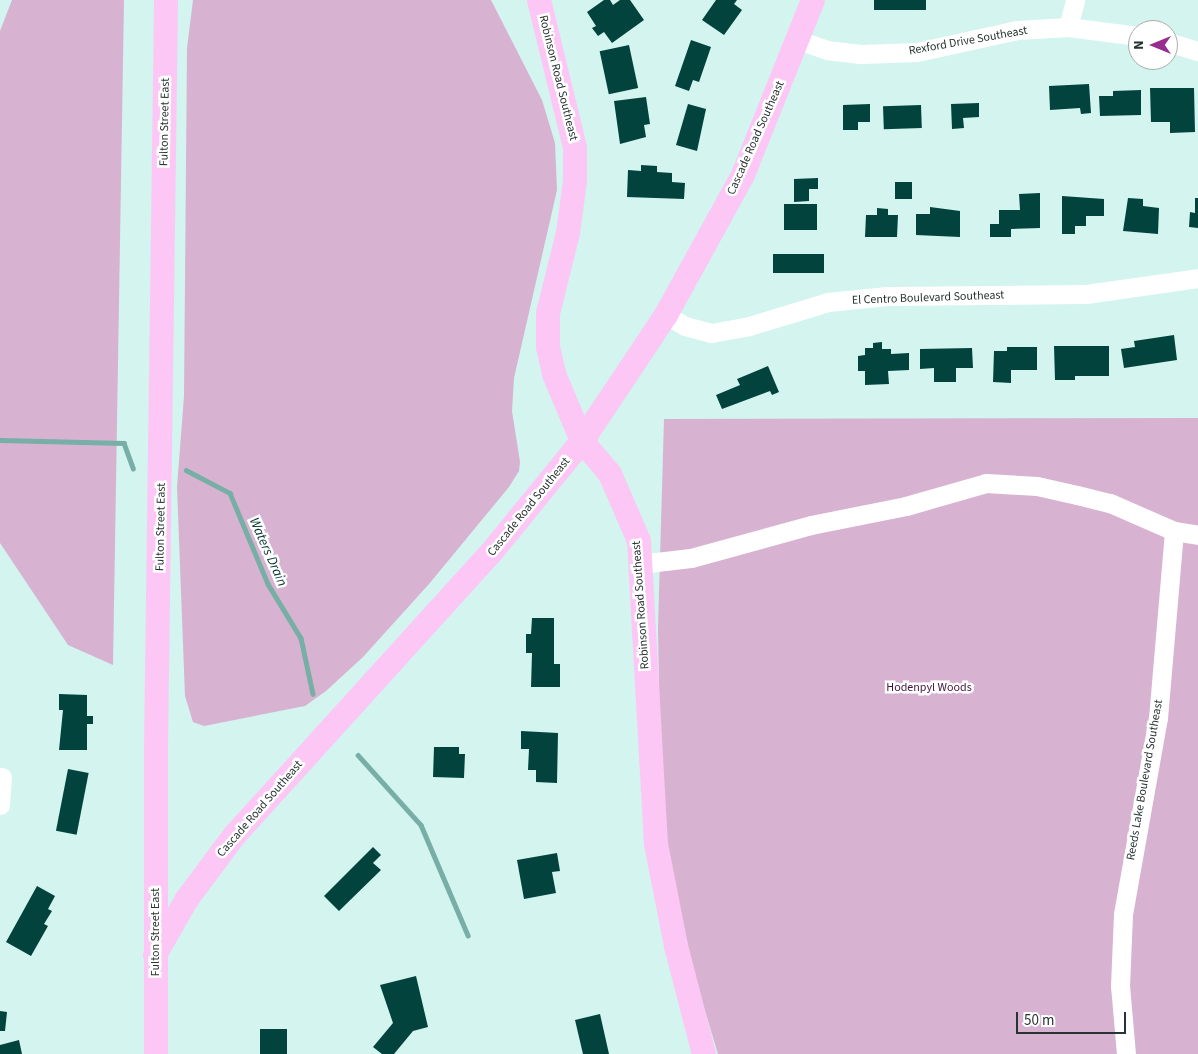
<!DOCTYPE html>
<html>
<head>
<meta charset="utf-8">
<style>
	body { margin:0 }
	#map { position:relative; width:1198px; height:1054px; overflow:hidden; background:#d3f4ef; font-family:"Source Sans 3",sans-serif }
	div>[style] { position:absolute }
	[style*='--x'] { left:calc(var(--x)*1px); top:calc(var(--y)*1px); width:calc(var(--w)*1px); rotate:calc(var(--a)*1deg) }
	.green>* { inset:0; background:#d7b3d1 }
	.stream>* { height:4.5px; margin:-2.25px; padding:0 2.25px; transform-origin:2.25px; border-radius:2.25px; background:#77aea6 }
	.building>* { inset:0; background:#03433d; transform-origin:0 0 }
	.minor>* { height:19px; margin:-9.5px; padding:0 9.5px; transform-origin:9.5px; border-radius:9.5px; background:#fff }
	.major>* { height:24px; margin:-12px; padding:0 12px; transform-origin:12px; border-radius:12px; background:#fcc7f5 }
	span { translate:-50% -50%; white-space:nowrap; text-align:center; line-height:1.15; -webkit-text-stroke:5px #fff; paint-order:stroke }
	.street-label { font-size:12px; color:#273432 }
	.park-label { font-size:12px; color:#42153e }
	.water-label { font-size:14px; color:#00352f; font-style:italic }
	.north { position:absolute; left:1128px; top:20px; width:50px; height:50px; box-sizing:border-box; background:#fff; border:1px solid #a9aead; border-radius:50%; rotate:270deg; font-size:14px; font-weight:700; line-height:20px; text-align:center; color:#273432 }
	.north::after { content:''; display:block; margin:auto; width:18px; height:22px; background:#982d90; clip-path:polygon(50% 0,100% 100%,50% 72%,0 100%) }
	.scale { position:absolute; left:1016px; top:1012px; width:110px; height:22px; box-sizing:border-box; border:2px solid #273432; border-top:0; padding-left:6px; font-size:15px; line-height:18px; white-space:nowrap; color:#273432; -webkit-text-stroke:4px #fff; paint-order:stroke }
</style>
</head>
<body>
<div id="map">
	<div class="green">
		<i style="clip-path:polygon(12px 0,124px 0,113px 665px,68px 645px,0 543px,0 31px)"></i>
		<i style="clip-path:polygon(193px 0,491px 0,542px 100px,555px 143px,557px 190px,514px 378px,512px 411px,520px 462px,519px 471px,509px 487px,429px 584px,363px 657px,326px 691px,305px 706px,204px 726px,193px 722px,185px 696px,177px 487px,184px 396px,187px 48px)"></i>
		<i style="clip-path:polygon(1198px 418px,1198px 1054px,718px 1054px,688px 954px,670px 874px,661px 795px,658px 628px,664px 419px)"></i>
	</div>
	<div class="stream">
		<i style="--x:0;--y:440;--w:124;--a:1.4"></i>
		<i style="--x:124;--y:443;--w:27;--a:70"></i>
		<i style="--x:186;--y:470;--w:50;--a:27.6"></i>
		<i style="--x:230;--y:493;--w:99;--a:67.3"></i>
		<i style="--x:268;--y:584;--w:63;--a:58.6"></i>
		<i style="--x:301;--y:638;--w:57;--a:77.9"></i>
		<i style="--x:358;--y:755;--w:94;--a:48"></i>
		<i style="--x:421;--y:825;--w:120;--a:66.9"></i>
	</div>
	<div class="building">
		<i style="clip-path:polygon(604px 0,610px 0,613px 5px,620px 0,630px 0,644px 20px,612px 43px,604px 32px,598px 36px,592px 28px,596px 26px,587px 12px)"></i>
		<i style="clip-path:polygon(716px 0,737px 0,734px 4px,742px 10px,724px 35px,702px 20px)"></i>
		<i style="left:874px;top:0;width:52px;height:10px"></i>
		<i style="clip-path:polygon(691px 40px,711px 47px,699px 82px,693px 80px,689px 91px,675px 86px)"></i>
		<i style="left:629px;top:45px;width:44px;height:30px;rotate:78deg"></i>
		<i style="clip-path:polygon(1089px 84px,1091px 113px,1081px 114px,1080px 108px,1050px 110px,1049px 86px)"></i>
		<i style="clip-path:polygon(1150px 88px,1194px 88px,1195px 132px,1170px 133px,1170px 122px,1151px 122px)"></i>
		<i style="clip-path:polygon(1141px 90px,1141px 115px,1100px 116px,1099px 96px,1113px 96px,1113px 91px)"></i>
		<i style="clip-path:polygon(646px 97px,650px 124px,644px 125px,646px 137px,620px 144px,614px 101px)"></i>
		<i style="clip-path:polygon(979px 103px,979px 117px,963px 118px,964px 128px,952px 129px,951px 104px)"></i>
		<i style="clip-path:polygon(688px 104px,706px 109px,697px 151px,676px 145px)"></i>
		<i style="clip-path:polygon(870px 104px,870px 122px,858px 122px,858px 130px,843px 130px,843px 105px)"></i>
		<i style="left:921px;top:105px;width:23px;height:38px;rotate:88deg"></i>
		<i style="clip-path:polygon(641px 165px,657px 166px,657px 172px,672px 173px,672px 182px,685px 183px,684px 199px,627px 197px,628px 170px,641px 171px)"></i>
		<i style="clip-path:polygon(818px 178px,818px 189px,809px 189px,809px 201px,794px 202px,794px 179px)"></i>
		<i style="left:895px;top:182px;width:17px;height:17px"></i>
		<i style="clip-path:polygon(1040px 193px,1040px 228px,1011px 229px,1011px 237px,990px 237px,990px 224px,999px 224px,999px 210px,1020px 210px,1019px 194px)"></i>
		<i style="clip-path:polygon(1062px 196px,1104px 199px,1104px 216px,1086px 216px,1086px 226px,1075px 226px,1075px 234px,1062px 234px)"></i>
		<i style="clip-path:polygon(1128px 198px,1143px 199px,1143px 206px,1159px 208px,1158px 234px,1123px 231px)"></i>
		<i style="clip-path:polygon(1195px 198px,1198px 198px,1198px 228px,1189px 227px,1190px 212px,1195px 213px)"></i>
		<i style="left:784px;top:204px;width:33px;height:26px"></i>
		<i style="clip-path:polygon(930px 207px,960px 211px,960px 237px,916px 235px,916px 214px,930px 214px)"></i>
		<i style="clip-path:polygon(877px 208px,888px 209px,888px 215px,898px 215px,897px 237px,865px 237px,866px 215px,877px 215px)"></i>
		<i style="left:773px;top:254px;width:51px;height:19px"></i>
		<i style="clip-path:polygon(1174px 335px,1177px 360px,1124px 368px,1121px 349px,1135px 347px,1134px 341px)"></i>
		<i style="clip-path:polygon(882px 342px,882px 349px,891px 349px,891px 354px,909px 353px,909px 370px,888px 371px,889px 384px,865px 385px,865px 371px,858px 371px,858px 356px,865px 355px,865px 348px,873px 348px,873px 343px)"></i>
		<i style="clip-path:polygon(1054px 346px,1109px 346px,1109px 376px,1075px 376px,1075px 380px,1055px 380px)"></i>
		<i style="clip-path:polygon(1007px 347px,1037px 347px,1037px 370px,1011px 370px,1011px 383px,993px 382px,994px 351px,1007px 351px)"></i>
		<i style="clip-path:polygon(972px 348px,973px 368px,956px 368px,956px 382px,934px 382px,934px 368px,920px 369px,920px 349px)"></i>
		<i style="clip-path:polygon(768px 366px,779px 392px,772px 395px,770px 391px,722px 409px,716px 395px,740px 385px,737px 379px)"></i>
		<i style="clip-path:polygon(532px 618px,554px 618px,554px 664px,560px 664px,560px 687px,531px 687px,532px 653px,526px 653px,526px 634px,531px 634px)"></i>
		<i style="clip-path:polygon(59px 694px,87px 695px,87px 716px,93px 716px,93px 724px,87px 724px,87px 750px,59px 750px,63px 710px,59px 710px)"></i>
		<i style="clip-path:polygon(521px 731px,558px 733px,557px 783px,536px 782px,536px 770px,528px 770px,529px 749px,521px 749px)"></i>
		<i style="clip-path:polygon(434px 747px,459px 747px,459px 754px,465px 754px,464px 778px,433px 777px)"></i>
		<i style="left:68px;top:769px;width:21px;height:63px;rotate:11deg"></i>
		<i style="clip-path:polygon(373px 847px,381px 855px,373px 863px,381px 870px,339px 911px,324px 896px)"></i>
		<i style="clip-path:polygon(557px 853px,560px 871px,552px 872px,556px 893px,524px 899px,517px 860px)"></i>
		<i style="clip-path:polygon(37px 886px,55px 896px,48px 909px,52px 911px,44px 924px,48px 926px,31px 956px,6px 942px)"></i>
		<i style="clip-path:polygon(416px 976px,428px 1027px,413px 1031px,394px 1054px,382px 1054px,373px 1047px,393px 1023px,380px 985px)"></i>
		<i style="clip-path:polygon(0 1011px,7px 1012px,5px 1031px,0 1031px)"></i>
		<i style="clip-path:polygon(600px 1014px,609px 1054px,583px 1054px,575px 1020px)"></i>
		<i style="left:260px;top:1029px;width:27px;height:25px"></i>
		<i style="clip-path:polygon(19px 1040px,22px 1054px,0 1054px,0 1045px)"></i>
	</div>
	<div class="minor">
		<i style="--x:1068;--y:27;--w:28;--a:-75"></i>
		<i style="--x:798;--y:40;--w:31;--a:19"></i>
		<i style="--x:827;--y:50;--w:35;--a:7"></i>
		<i style="--x:862;--y:54;--w:55;--a:-2.1"></i>
		<i style="--x:917;--y:52;--w:102;--a:-12.4"></i>
		<i style="--x:1017;--y:30;--w:51;--a:-3.4"></i>
		<i style="--x:1068;--y:27;--w:71;--a:7.3"></i>
		<i style="--x:1168;--y:42;--w:31;--a:17"></i>
		<i style="--x:666;--y:315;--w:22;--a:30"></i>
		<i style="--x:685;--y:326;--w:27;--a:15"></i>
		<i style="--x:711;--y:333;--w:39;--a:-10"></i>
		<i style="--x:749;--y:326;--w:83;--a:-16.9"></i>
		<i style="--x:828;--y:302;--w:59;--a:-5.8"></i>
		<i style="--x:887;--y:296;--w:199;--a:-0.6"></i>
		<i style="--x:1086;--y:294;--w:113;--a:-8.1"></i>
		<i style="--x:639;--y:564;--w:52;--a:-6.6"></i>
		<i style="--x:691;--y:558;--w:124;--a:-15.4"></i>
		<i style="--x:811;--y:525;--w:97;--a:-11.3"></i>
		<i style="--x:906;--y:506;--w:83;--a:-16"></i>
		<i style="--x:986;--y:483;--w:51;--a:3.4"></i>
		<i style="--x:1037;--y:486;--w:41;--a:12.7"></i>
		<i style="--x:1077;--y:495;--w:34;--a:14"></i>
		<i style="--x:1110;--y:503;--w:70;--a:23.6"></i>
		<i style="--x:1174;--y:531;--w:24;--a:9"></i>
		<i style="--x:0;--y:805;--w:28;--a:-86"></i>
		<i style="--x:1126;--y:1054;--w:68;--a:-95"></i>
		<i style="--x:1120;--y:986;--w:72;--a:-87.6"></i>
		<i style="--x:1123;--y:914;--w:199;--a:-79.9"></i>
		<i style="--x:1158;--y:718;--w:188;--a:-85.1"></i>
	</div>
	<div class="major">
		<i style="--x:539;--y:0;--w:152;--a:76.3"></i>
		<i style="--x:575;--y:148;--w:33;--a:90"></i>
		<i style="--x:575;--y:181;--w:52;--a:97.7"></i>
		<i style="--x:568;--y:233;--w:82;--a:104"></i>
		<i style="--x:548;--y:313;--w:34;--a:90"></i>
		<i style="--x:548;--y:347;--w:28;--a:77"></i>
		<i style="--x:554;--y:374;--w:73;--a:67.3"></i>
		<i style="--x:582;--y:441;--w:43;--a:49.7"></i>
		<i style="--x:610;--y:474;--w:73;--a:66.6"></i>
		<i style="--x:639;--y:541;--w:303;--a:86.8"></i>
		<i style="--x:656;--y:844;--w:104;--a:78.9"></i>
		<i style="--x:676;--y:946;--w:112;--a:75.5"></i>
		<i style="--x:155;--y:955;--w:64;--a:-60.3"></i>
		<i style="--x:187;--y:899;--w:79;--a:-53.3"></i>
		<i style="--x:234;--y:836;--w:381;--a:-47.8"></i>
		<i style="--x:490;--y:554;--w:146;--a:-50.8"></i>
		<i style="--x:582;--y:441;--w:151;--a:-56.3"></i>
		<i style="--x:666;--y:315;--w:160;--a:-61.2"></i>
		<i style="--x:743;--y:175;--w:188;--a:-68.2"></i>
		<i style="--x:156;--y:1054;--w:306;--a:-90"></i>
		<i style="--x:156;--y:748;--w:748;--a:-89.23"></i>
	</div>
	<div class="street-label">
		<span style="left:968px;top:41px;rotate:-10deg">Rexford Drive Southeast</span>
		<span style="left:558px;top:78px;rotate:76deg">Robinson Road Southeast</span>
		<span style="left:165px;top:122px;rotate:-89deg">Fulton Street East</span>
		<span style="left:756px;top:138px;rotate:-66deg">Cascade Road Southeast</span>
		<span style="left:928px;top:298px;rotate:-2deg">El Centro Boulevard Southeast</span>
		<span style="left:529px;top:507px;rotate:-51deg">Cascade Road Southeast</span>
		<span style="left:161px;top:527px;rotate:-89deg">Fulton Street East</span>
		<span style="left:641px;top:605px;rotate:-94deg">Robinson Road Southeast</span>
		<span style="left:1145px;top:780px;rotate:-80deg">Reeds Lake Boulevard Southeast</span>
		<span style="left:260px;top:809px;rotate:-49deg">Cascade Road Southeast</span>
		<span style="left:156px;top:932px;rotate:-90deg">Fulton Street East</span>
	</div>
	<div class="park-label">
		<span style="left:929px;top:688px">Hodenpyl Woods</span>
	</div>
	<div class="water-label">
		<span style="left:268px;top:552px;rotate:66deg">Waters Drain</span>
	</div>
	<div class="north">N</div>
	<div class="scale">50 m</div>
</div>
</body>
</html>
